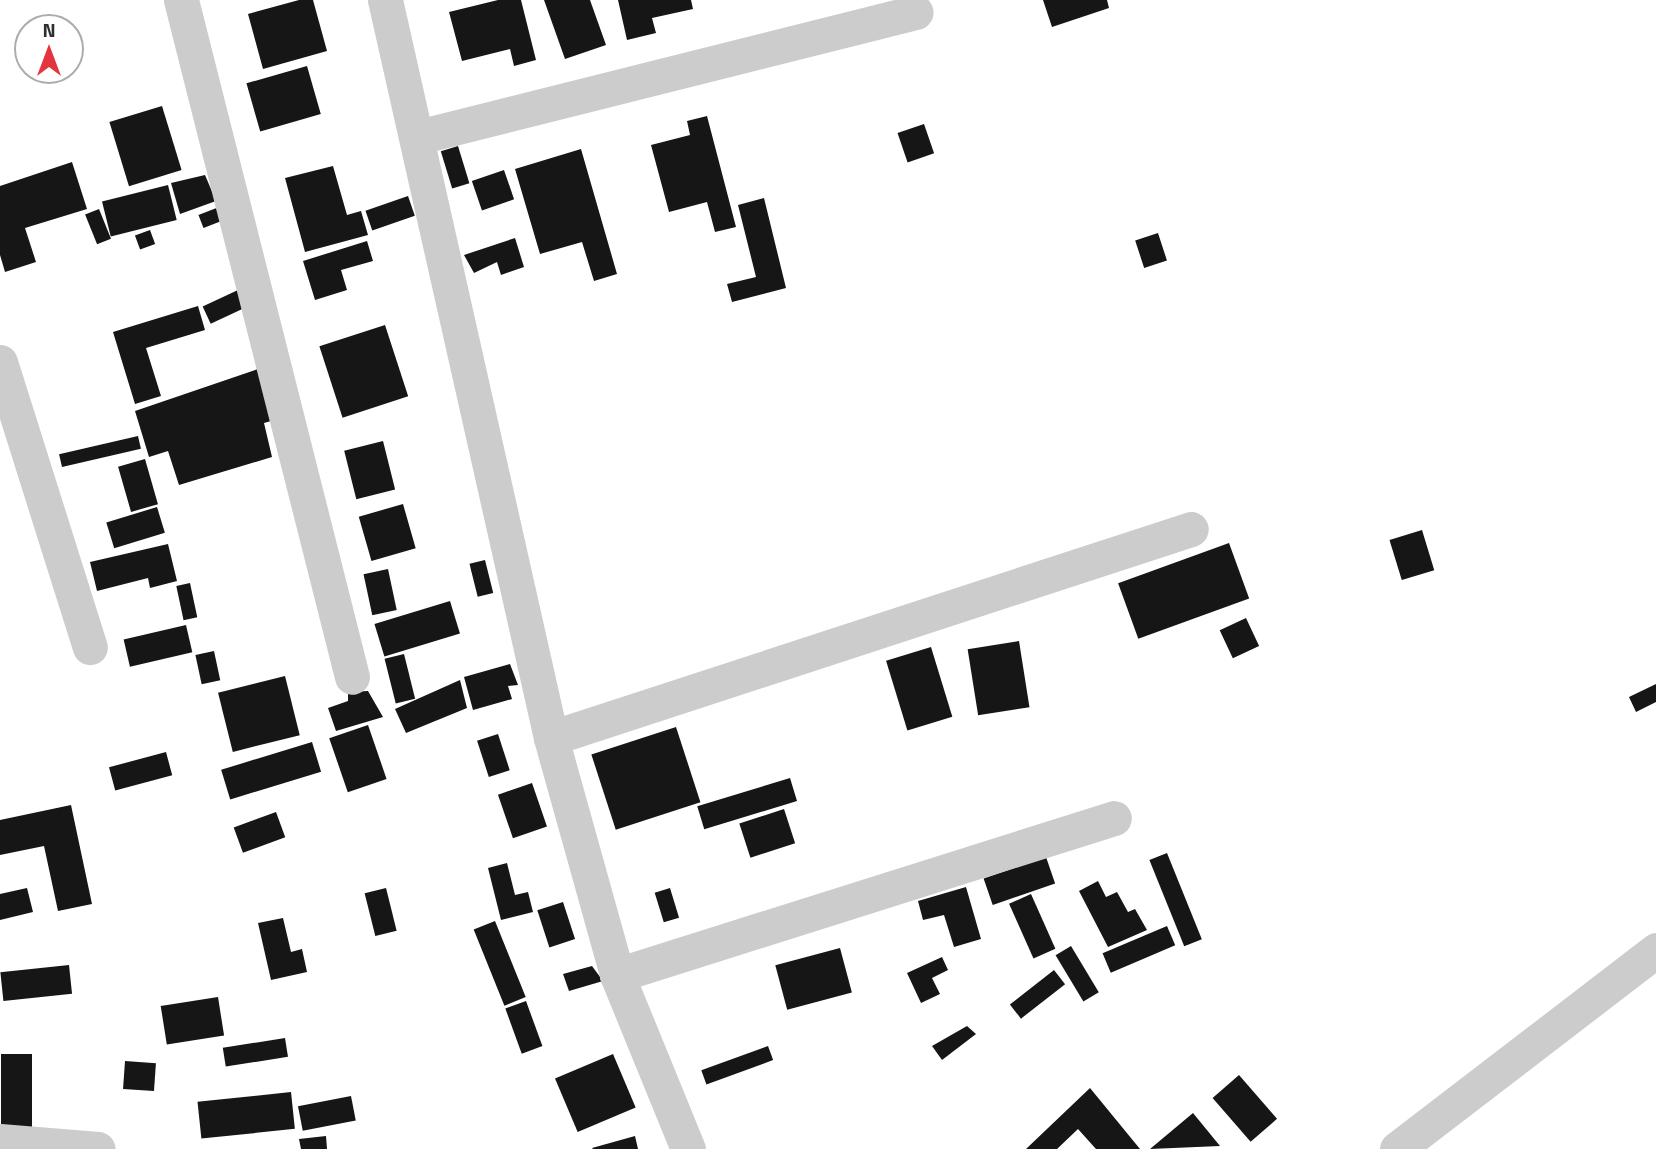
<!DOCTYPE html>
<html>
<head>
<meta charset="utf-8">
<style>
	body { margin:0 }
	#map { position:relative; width:1656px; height:1149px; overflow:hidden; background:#fff; font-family:"Titillium Web",sans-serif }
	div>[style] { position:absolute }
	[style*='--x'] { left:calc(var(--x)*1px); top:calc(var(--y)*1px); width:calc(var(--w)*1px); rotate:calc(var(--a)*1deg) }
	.building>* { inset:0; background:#161616; transform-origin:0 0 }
	.minor>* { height:35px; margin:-17.5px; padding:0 17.5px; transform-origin:17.5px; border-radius:17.5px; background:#ccc }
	span { translate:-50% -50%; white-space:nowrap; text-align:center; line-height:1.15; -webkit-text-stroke:7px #fff; paint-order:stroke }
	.north { position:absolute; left:14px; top:14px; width:70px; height:70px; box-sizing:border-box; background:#fff; border:2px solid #acacac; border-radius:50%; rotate:0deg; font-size:19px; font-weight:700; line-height:28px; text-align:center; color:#2f2f2f }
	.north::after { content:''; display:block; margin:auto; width:24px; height:32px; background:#e33440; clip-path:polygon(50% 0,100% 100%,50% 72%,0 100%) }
</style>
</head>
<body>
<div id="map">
	<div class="building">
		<i style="clip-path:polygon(299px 0,313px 0,327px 51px,263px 69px,248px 14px)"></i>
		<i style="clip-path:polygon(498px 0,521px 0,536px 60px,514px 66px,510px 49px,462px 61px,449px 12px)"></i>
		<i style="clip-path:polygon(544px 0,590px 0,606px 45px,565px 59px)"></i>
		<i style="clip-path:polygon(618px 0,691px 0,693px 9px,652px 18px,656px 33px,627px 40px)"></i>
		<i style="clip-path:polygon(1043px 0,1107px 0,1109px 8px,1052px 27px)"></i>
		<i style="left:307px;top:66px;width:50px;height:63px;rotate:74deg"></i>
		<i style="left:162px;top:106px;width:67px;height:55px;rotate:73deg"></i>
		<i style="clip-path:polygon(707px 116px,736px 227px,715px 232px,707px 202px,669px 212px,651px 145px,690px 135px,687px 121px)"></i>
		<i style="left:924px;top:124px;width:31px;height:28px;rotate:71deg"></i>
		<i style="left:458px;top:146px;width:39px;height:18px;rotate:73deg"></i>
		<i style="clip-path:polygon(581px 149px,617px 274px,594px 281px,582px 242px,540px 254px,515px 169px)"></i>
		<i style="clip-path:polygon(72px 162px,87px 209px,25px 228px,36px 262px,5px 272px,0 255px,0 186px)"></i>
		<i style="clip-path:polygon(333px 166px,347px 215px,361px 211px,368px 235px,305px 252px,285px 178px)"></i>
		<i style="left:504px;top:170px;width:31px;height:34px;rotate:71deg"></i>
		<i style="clip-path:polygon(205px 175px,216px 201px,180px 214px,171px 183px)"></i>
		<i style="left:168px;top:185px;width:36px;height:68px;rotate:76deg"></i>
		<i style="left:408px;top:196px;width:21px;height:45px;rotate:71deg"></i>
		<i style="clip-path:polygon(764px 198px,786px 288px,732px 302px,727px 284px,756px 277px,738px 205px)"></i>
		<i style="left:219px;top:207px;width:14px;height:22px;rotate:69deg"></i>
		<i style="left:99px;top:209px;width:32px;height:15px;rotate:68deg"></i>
		<i style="left:150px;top:230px;width:15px;height:16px;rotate:70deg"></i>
		<i style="left:1158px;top:233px;width:29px;height:24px;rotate:72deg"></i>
		<i style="clip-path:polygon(515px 238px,524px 267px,501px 275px,497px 262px,474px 273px,464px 255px)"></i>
		<i style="clip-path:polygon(367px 241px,373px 261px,341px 270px,347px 290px,315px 300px,303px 261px)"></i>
		<i style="left:238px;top:290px;width:19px;height:39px;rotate:65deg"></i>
		<i style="clip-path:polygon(198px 306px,205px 330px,146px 348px,161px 396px,135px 404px,113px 332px)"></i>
		<i style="left:385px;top:325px;width:75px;height:69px;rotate:72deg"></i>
		<i style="clip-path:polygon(258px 369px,278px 419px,264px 423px,272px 457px,179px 485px,168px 451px,149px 457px,135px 411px)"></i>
		<i style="left:138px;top:436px;width:13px;height:81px;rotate:77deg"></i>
		<i style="left:383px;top:441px;width:50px;height:40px;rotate:76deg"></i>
		<i style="left:145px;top:459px;width:47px;height:28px;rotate:74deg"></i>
		<i style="left:403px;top:504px;width:46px;height:46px;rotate:74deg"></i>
		<i style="left:157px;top:507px;width:27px;height:53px;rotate:73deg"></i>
		<i style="left:1422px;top:530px;width:42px;height:34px;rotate:73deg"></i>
		<i style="left:1229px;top:543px;width:59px;height:118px;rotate:70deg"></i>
		<i style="clip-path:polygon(168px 544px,177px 581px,150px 588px,148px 578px,97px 591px,90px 562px)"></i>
		<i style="left:485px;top:560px;width:34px;height:16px;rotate:76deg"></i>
		<i style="left:388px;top:569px;width:42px;height:25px;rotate:78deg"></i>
		<i style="left:190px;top:583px;width:35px;height:14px;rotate:78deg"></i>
		<i style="left:450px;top:601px;width:34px;height:79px;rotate:73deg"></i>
		<i style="left:1246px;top:618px;width:31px;height:29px;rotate:65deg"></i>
		<i style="left:186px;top:625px;width:28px;height:64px;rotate:77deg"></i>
		<i style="left:1019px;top:641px;width:67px;height:52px;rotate:81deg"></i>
		<i style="left:931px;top:647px;width:73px;height:47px;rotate:73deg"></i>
		<i style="left:214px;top:651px;width:30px;height:19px;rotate:78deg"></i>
		<i style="left:404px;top:654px;width:46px;height:20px;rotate:76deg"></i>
		<i style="clip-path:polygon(510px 664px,518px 685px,508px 686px,512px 699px,473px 710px,464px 677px)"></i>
		<i style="left:285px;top:676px;width:61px;height:69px;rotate:76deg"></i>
		<i style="clip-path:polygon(460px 680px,467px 708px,406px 733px,395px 709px)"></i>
		<i style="clip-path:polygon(1656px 684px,1656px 702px,1636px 712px,1629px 697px)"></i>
		<i style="clip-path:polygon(368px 691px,383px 717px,336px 731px,328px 708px,348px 701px,348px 692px)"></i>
		<i style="left:368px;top:725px;width:57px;height:41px;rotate:71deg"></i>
		<i style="left:676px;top:727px;width:79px;height:89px;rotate:72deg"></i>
		<i style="left:498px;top:734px;width:38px;height:22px;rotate:72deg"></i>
		<i style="left:312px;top:742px;width:31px;height:95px;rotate:73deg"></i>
		<i style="left:166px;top:752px;width:24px;height:59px;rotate:75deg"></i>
		<i style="left:790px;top:778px;width:24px;height:97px;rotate:73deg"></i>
		<i style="left:532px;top:783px;width:46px;height:36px;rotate:71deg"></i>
		<i style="clip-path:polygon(71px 805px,92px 904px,58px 911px,44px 846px,0 855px,0 820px)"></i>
		<i style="left:784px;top:809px;width:36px;height:47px;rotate:72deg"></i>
		<i style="left:276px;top:812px;width:27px;height:45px;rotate:70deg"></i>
		<i style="left:1167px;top:853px;width:93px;height:19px;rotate:68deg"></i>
		<i style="left:1046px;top:857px;width:28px;height:66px;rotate:71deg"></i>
		<i style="clip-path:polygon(507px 863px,515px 895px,528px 892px,533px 912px,501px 920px,488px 868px)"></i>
		<i style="clip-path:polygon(1098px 881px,1106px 897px,1117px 892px,1128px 912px,1135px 909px,1147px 930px,1108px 947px,1079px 891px)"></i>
		<i style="clip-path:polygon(966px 887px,981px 939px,954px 947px,944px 915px,923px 920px,918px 901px)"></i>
		<i style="clip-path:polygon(27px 888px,33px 912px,0 920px,0 894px)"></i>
		<i style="left:386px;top:888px;width:44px;height:22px;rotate:76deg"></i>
		<i style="left:670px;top:888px;width:31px;height:16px;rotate:73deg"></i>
		<i style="left:1031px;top:894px;width:60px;height:24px;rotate:66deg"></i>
		<i style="left:563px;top:902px;width:39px;height:27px;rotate:72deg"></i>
		<i style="clip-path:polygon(283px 918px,291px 952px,302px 949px,307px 972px,271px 980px,258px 923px)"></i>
		<i style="left:495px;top:921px;width:82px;height:23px;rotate:68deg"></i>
		<i style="left:1167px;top:926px;width:21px;height:70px;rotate:67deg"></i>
		<i style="left:1071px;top:946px;width:54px;height:18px;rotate:59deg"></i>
		<i style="left:840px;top:948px;width:46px;height:67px;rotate:75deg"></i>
		<i style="clip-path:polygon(942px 957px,948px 970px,932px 978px,940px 994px,921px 1003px,907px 973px)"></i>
		<i style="left:69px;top:965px;width:29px;height:69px;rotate:84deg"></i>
		<i style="clip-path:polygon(592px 966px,603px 981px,569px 991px,563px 974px)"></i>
		<i style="left:1054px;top:970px;width:18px;height:56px;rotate:52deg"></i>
		<i style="left:218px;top:997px;width:39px;height:58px;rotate:81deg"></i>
		<i style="left:526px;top:1001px;width:48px;height:22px;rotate:70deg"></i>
		<i style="clip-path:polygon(967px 1026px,976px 1034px,942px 1060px,932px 1046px)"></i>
		<i style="left:285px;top:1038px;width:19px;height:63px;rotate:81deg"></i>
		<i style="left:768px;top:1046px;width:15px;height:71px;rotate:70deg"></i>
		<i style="left:1px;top:1054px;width:31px;height:79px"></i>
		<i style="left:613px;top:1054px;width:58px;height:63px;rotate:67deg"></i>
		<i style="left:125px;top:1061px;width:31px;height:28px;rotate:4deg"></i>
		<i style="left:1239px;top:1075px;width:58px;height:35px;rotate:49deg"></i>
		<i style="clip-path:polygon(1090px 1088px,1140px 1149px,1096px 1149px,1078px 1129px,1057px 1149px,1026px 1149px)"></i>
		<i style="left:291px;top:1092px;width:37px;height:94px;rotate:84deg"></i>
		<i style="left:351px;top:1096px;width:25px;height:54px;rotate:79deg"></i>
		<i style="clip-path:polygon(1193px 1113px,1220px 1146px,1150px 1149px)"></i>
		<i style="clip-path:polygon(326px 1136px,327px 1149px,301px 1149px,299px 1139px)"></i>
		<i style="clip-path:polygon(635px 1136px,638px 1149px,593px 1149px,592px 1148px)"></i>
	</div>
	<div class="minor">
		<i style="--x:181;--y:0;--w:698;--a:75.82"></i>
		<i style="--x:385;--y:0;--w:756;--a:77.32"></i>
		<i style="--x:551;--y:738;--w:246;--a:74.4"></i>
		<i style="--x:617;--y:975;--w:188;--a:67.8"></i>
		<i style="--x:418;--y:137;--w:513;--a:-14.09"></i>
		<i style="--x:0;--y:362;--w:299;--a:72.5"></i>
		<i style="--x:551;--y:738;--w:673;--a:-18.09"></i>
		<i style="--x:617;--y:975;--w:521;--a:-17.53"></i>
		<i style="--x:0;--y:1141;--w:98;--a:4.7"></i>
		<i style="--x:1397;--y:1149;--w:327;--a:-37.5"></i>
	</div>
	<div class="north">N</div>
</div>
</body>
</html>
